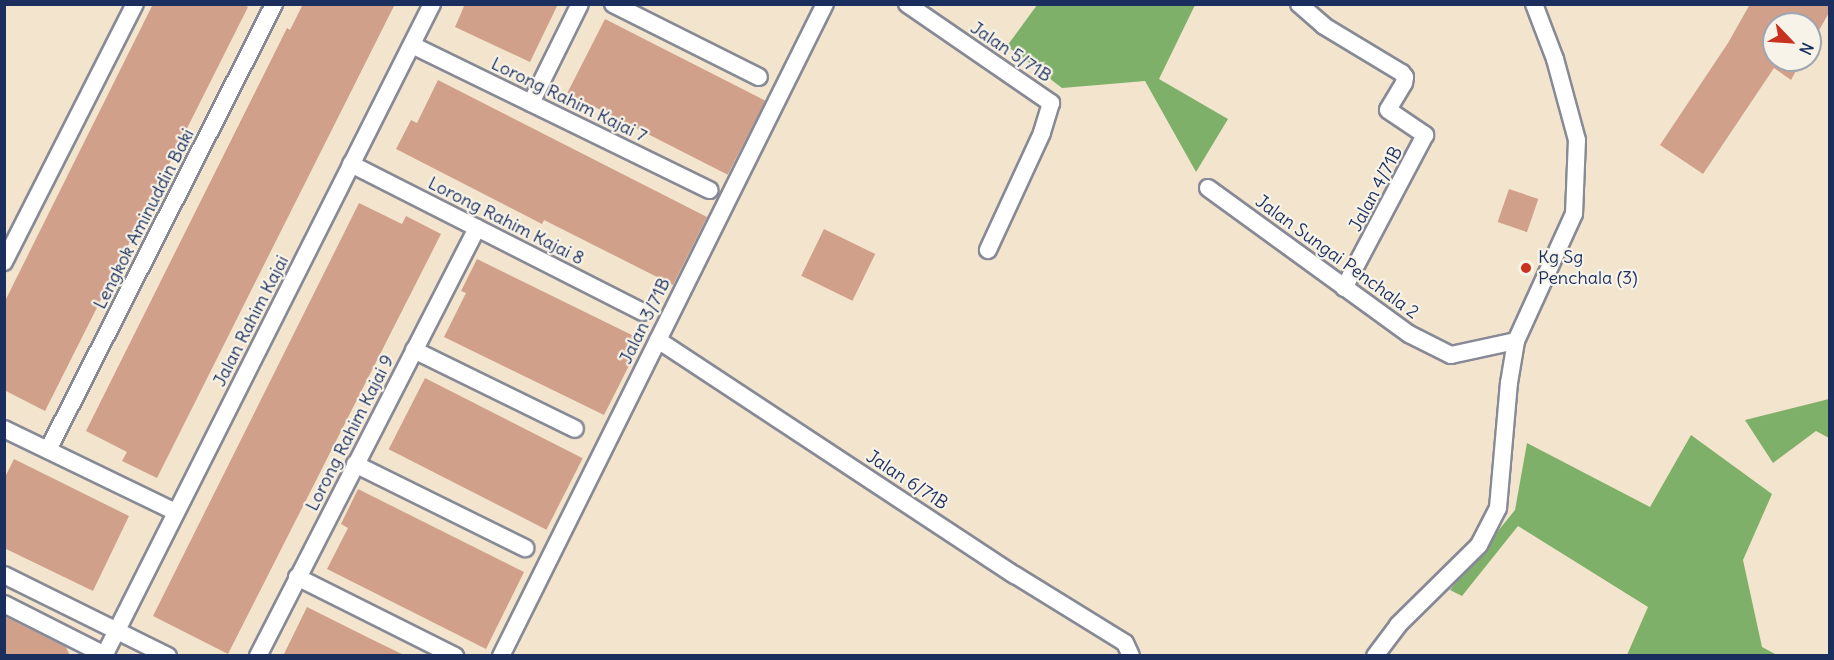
<!DOCTYPE html>
<html>
<head>
<meta charset="utf-8">
<style>
	body { margin:0 }
	#map { position:relative; width:1834px; height:660px; overflow:hidden; background:#f3e5cd; font-family:Delius,sans-serif }
	div>[style] { position:absolute }
	[style*='--x'] { left:calc(var(--x)*1px); top:calc(var(--y)*1px); width:calc(var(--w)*1px); rotate:calc(var(--a)*1deg) }
	.forest>* { inset:0; background:#7fb06a }
	.building>* { inset:0; background:#d1a08a; transform-origin:0 0 }
	.roads { filter:drop-shadow(2px 0 #878a96) drop-shadow(-2px 0 #878a96) drop-shadow(0 2px #878a96) drop-shadow(0 -2px #878a96) }
	.minor>* { height:16px; margin:-8px; padding:0 8px; transform-origin:8px; border-radius:8px; background:#fff }
	.dots>* { width:16px; height:16px; translate:-50% -50%; box-sizing:border-box; border:3px solid #f7f3e8; border-radius:50% }
	span { translate:-50% -50%; white-space:nowrap; text-align:center; line-height:1.15; -webkit-text-stroke:4.5px #f7f3e8; paint-order:stroke }
	.street-label { font-size:18px; color:#1b2f5e }
	.poi-label { font-size:18px; color:#1b2f5e }
	.left { translate:0 -50%; text-align:left }
	.frame { position:absolute; inset:0; border:6px solid #1b2f5e; pointer-events:none }
	.north { position:absolute; left:1762px; top:12px; width:60px; height:60px; box-sizing:border-box; background:#f7f3e8; border:2px solid #9fa5b1; border-radius:50%; rotate:115deg; font-size:16px; font-weight:700; line-height:24px; text-align:center; color:#1b2f5e }
	.north::after { content:''; display:block; margin:auto; width:21px; height:27px; background:#c8321e; clip-path:polygon(50% 0,100% 100%,50% 72%,0 100%) }
</style>
</head>
<body>
<div id="map">
	<div class="forest">
		<i style="clip-path:polygon(1037px 5px,1195px 5px,1159px 79px,1228px 119px,1196px 172px,1145px 81px,1062px 88px,1007px 46px)"></i>
		<i style="clip-path:polygon(1829px 399px,1829px 438px,1816px 431px,1773px 463px,1745px 420px)"></i>
		<i style="clip-path:polygon(1691px 435px,1772px 494px,1743px 560px,1762px 647px,1777px 655px,1627px 655px,1648px 607px,1518px 526px,1462px 596px,1450px 590px,1515px 510px,1527px 443px,1650px 507px)"></i>
	</div>
	<div class="building">
		<i style="clip-path:polygon(153px 4px,242px 4px,248px 7px,45px 411px,4px 390px,4px 303px)"></i>
		<i style="clip-path:polygon(303px 4px,395px 4px,157px 478px,122px 461px,127px 452px,86px 431px,287px 28px,290px 30px)"></i>
		<i style="clip-path:polygon(465px 4px,558px 4px,530px 62px,455px 27px)"></i>
		<i style="clip-path:polygon(1750px 4px,1830px 4px,1830px 11px,1810px 46px,1810px 24px,1774px 24px,1774px 60px,1802px 60px,1791px 80px,1774px 68px,1703px 174px,1660px 145px,1728px 43px)"></i>
		<i style="left:605px;top:19px;width:180px;height:83px;rotate:27deg"></i>
		<i style="clip-path:polygon(438px 80px,707px 217px,673px 285px,544px 220px,542px 224px,396px 149px,411px 120px,417px 123px)"></i>
		<i style="left:1509px;top:189px;width:31px;height:35px;rotate:19deg"></i>
		<i style="clip-path:polygon(359px 203px,402px 224px,406px 216px,441px 234px,228px 654px,153px 616px)"></i>
		<i style="left:824px;top:229px;width:57px;height:52px;rotate:26deg"></i>
		<i style="clip-path:polygon(477px 259px,642px 340px,604px 415px,444px 337px,466px 293px,461px 291px)"></i>
		<i style="left:425px;top:378px;width:177px;height:80px;rotate:27deg"></i>
		<i style="clip-path:polygon(14px 459px,129px 516px,93px 591px,4px 548px,4px 479px)"></i>
		<i style="clip-path:polygon(358px 489px,524px 572px,486px 649px,327px 569px,348px 528px,341px 524px)"></i>
		<i style="clip-path:polygon(307px 607px,373px 640px,406px 656px,283px 656px)"></i>
		<i style="clip-path:polygon(4px 616px,66px 647px,70px 656px,4px 656px)"></i>
	</div>
	<div class="roads">
		<div class="minor">
			<i style="--x:613;--y:4;--w:163;--a:26.6"></i>
			<i style="--x:907;--y:4;--w:175;--a:34.5"></i>
			<i style="--x:1051;--y:103;--w:31;--a:107"></i>
			<i style="--x:1042;--y:133;--w:129;--a:114.8"></i>
			<i style="--x:1299;--y:4;--w:33;--a:41"></i>
			<i style="--x:1324;--y:26;--w:91;--a:31.1"></i>
			<i style="--x:1402;--y:73;--w:5;--a:53"></i>
			<i style="--x:1405;--y:77;--w:6;--a:99"></i>
			<i style="--x:1404;--y:83;--w:31;--a:121"></i>
			<i style="--x:1388;--y:110;--w:45;--a:34"></i>
			<i style="--x:1425;--y:135;--w:173;--a:117.9"></i>
			<i style="--x:412;--y:45;--w:331;--a:26"></i>
			<i style="--x:531;--y:103;--w:110;--a:-63.7"></i>
			<i style="--x:351;--y:164;--w:327;--a:26.9"></i>
			<i style="--x:1208;--y:188;--w:248;--a:36"></i>
			<i style="--x:1409;--y:334;--w:47;--a:26.6"></i>
			<i style="--x:1451;--y:355;--w:66;--a:-12.2"></i>
			<i style="--x:4;--y:262;--w:289;--a:-63.1"></i>
			<i style="--x:658;--y:340;--w:427;--a:33.4"></i>
			<i style="--x:1015;--y:575;--w:129;--a:31.7"></i>
			<i style="--x:1125;--y:643;--w:14;--a:65"></i>
			<i style="--x:414;--y:350;--w:179;--a:26.1"></i>
			<i style="--x:4;--y:429;--w:191;--a:25.8"></i>
			<i style="--x:48;--y:450;--w:500;--a:-63.1"></i>
			<i style="--x:355;--y:464;--w:190;--a:26.3"></i>
			<i style="--x:4;--y:575;--w:183;--a:26.3"></i>
			<i style="--x:297;--y:577;--w:177;--a:26.6"></i>
			<i style="--x:4;--y:604;--w:115;--a:26.8"></i>
			<i style="--x:104;--y:656;--w:730;--a:-63.29"></i>
			<i style="--x:258;--y:656;--w:481;--a:-62.9"></i>
			<i style="--x:501;--y:656;--w:728;--a:-63.58"></i>
			<i style="--x:1375;--y:656;--w:39;--a:-53"></i>
			<i style="--x:1398;--y:625;--w:114;--a:-44.6"></i>
			<i style="--x:1479;--y:545;--w:42;--a:-62.8"></i>
			<i style="--x:1498;--y:508;--w:125;--a:-85"></i>
			<i style="--x:1509;--y:383;--w:43;--a:-80.5"></i>
			<i style="--x:1516;--y:341;--w:140;--a:-65.5"></i>
			<i style="--x:1574;--y:214;--w:74;--a:-87.7"></i>
			<i style="--x:1577;--y:140;--w:84;--a:-105.2"></i>
			<i style="--x:1555;--y:59;--w:59;--a:-110.9"></i>
		</div>
	</div>
	<div class="dots">
		<i style="left:1526px;top:268px;background:#c8321e"></i>
	</div>
	<div class="street-label">
		<span style="left:1011px;top:52px;rotate:34deg">Jalan 5/71B</span>
		<span style="left:569px;top:100px;rotate:26deg">Lorong Rahim Kajai 7</span>
		<span style="left:1376px;top:189px;rotate:-62deg">Jalan 4/71B</span>
		<span style="left:144px;top:219px;rotate:-63deg">Lengkok Aminuddin Baki</span>
		<span style="left:506px;top:221px;rotate:27deg">Lorong Rahim Kajai 8</span>
		<span style="left:1337px;top:257px;rotate:36deg">Jalan Sungai Penchala 2</span>
		<span style="left:251px;top:321px;rotate:-63deg">Jalan Rahim Kajai</span>
		<span style="left:645px;top:321px;rotate:-64deg">Jalan 3/71B</span>
		<span style="left:350px;top:433px;rotate:-63deg">Lorong Rahim Kajai 9</span>
		<span style="left:907px;top:480px;rotate:33deg">Jalan 6/71B</span>
	</div>
	<div class="poi-label">
		<span class="left" style="left:1538px;top:268px">Kg Sg<br>Penchala (3)</span>
	</div>
	<div class="frame"></div>
	<div class="north">N</div>
</div>
</body>
</html>
